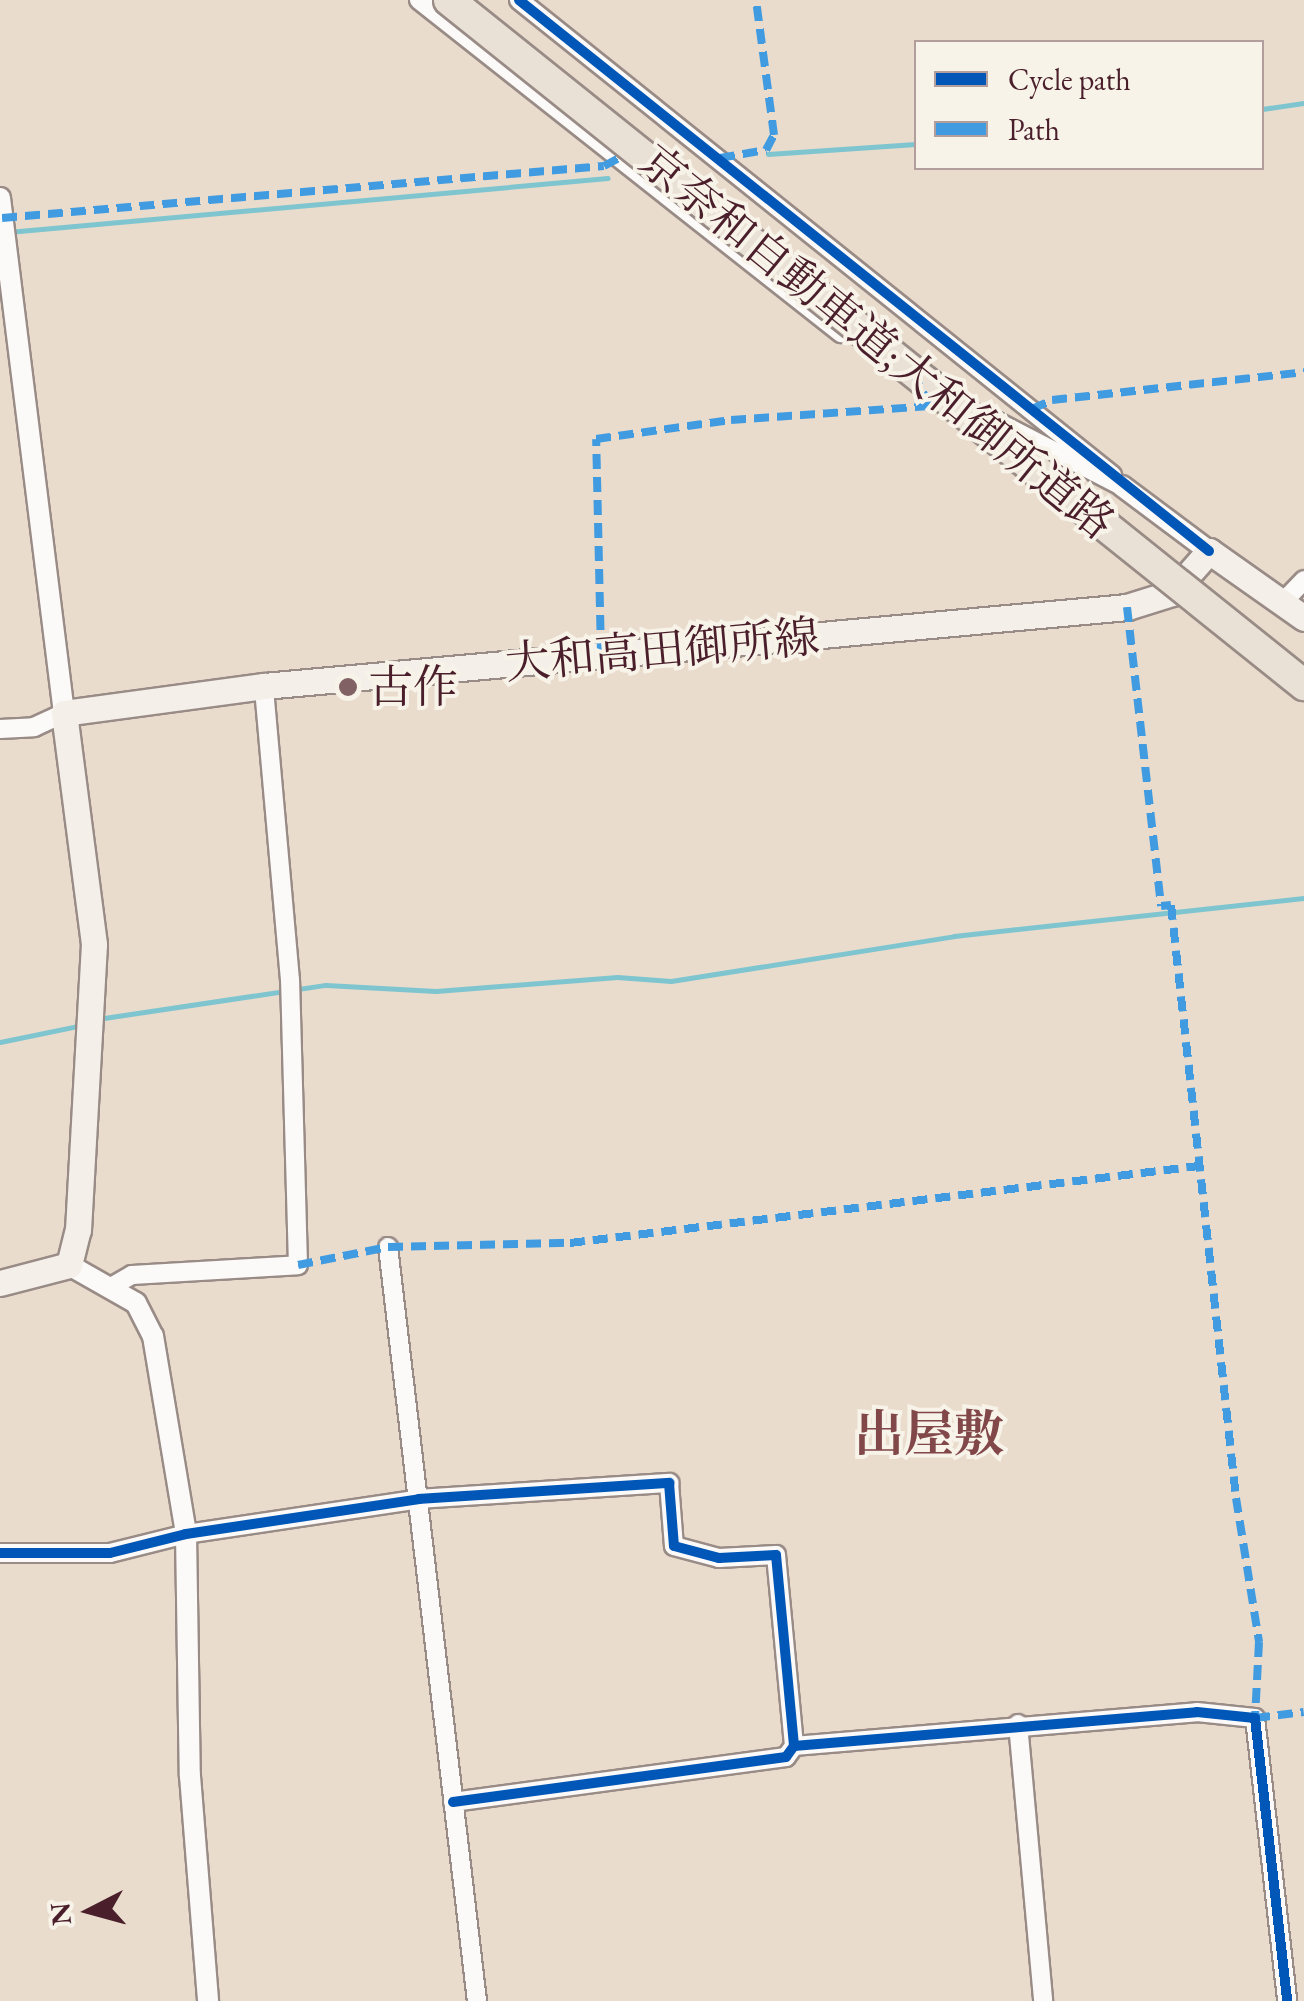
<!DOCTYPE html>
<html>
<head>
<meta charset="utf-8">
<style>
	body { margin:0 }
	#map { position:relative; width:1304px; height:2001px; overflow:hidden; background:#e9dccd; font-family:"EB Garamond","Noto Serif JP",serif }
	div>[style] { position:absolute }
	[style*='--x'] { left:calc(var(--x)*1px); top:calc(var(--y)*1px); width:calc(var(--w)*1px); rotate:calc(var(--a)*1deg) }
	.stream>* { height:5px; margin:-2.5px; padding:0 2.5px; transform-origin:2.5px; border-radius:2.5px; background:#7fc5cf }
	.roads { filter:drop-shadow(2px 0 #998b86) drop-shadow(-2px 0 #998b86) drop-shadow(0 2px #998b86) drop-shadow(0 -2px #998b86) }
	.minor>* { height:18px; margin:-9px; padding:0 9px; transform-origin:9px; border-radius:9px; background:#fcfaf8 }
	.tertiary>* { height:20px; margin:-10px; padding:0 10px; transform-origin:10px; border-radius:10px; background:#fcfaf8 }
	.secondary>* { height:25px; margin:-12.5px; padding:0 12.5px; transform-origin:12.5px; border-radius:12.5px; background:#f4f0e9 }
	.bridges { filter:drop-shadow(2px 0 #998b86) drop-shadow(-2px 0 #998b86) drop-shadow(0 2px #998b86) drop-shadow(0 -2px #998b86) }
	.motorway-bridge>* { height:30px; margin:-15px; padding:0 15px; transform-origin:15px; border-radius:15px; background:#e9e1d5 }
	.quiet>* { height:8px; margin-top:-4px; transform-origin:0; background:repeating-linear-gradient(90deg,#409be1 0 15px,transparent 0 23px) }
	.cycleway>* { height:10px; margin:-5px; padding:0 5px; transform-origin:5px; border-radius:5px; background:#0057b8 }
	.dots>* { width:28px; height:28px; translate:-50% -50%; box-sizing:border-box; border:5px solid #f7f3e8; border-radius:50% }
	span { translate:-50% -50%; white-space:nowrap; text-align:center; line-height:1.15; -webkit-text-stroke:8px #f7f3e8; paint-order:stroke }
	.street-label { font-size:45px; color:#4a1f2b }
	.poi-label { font-size:45px; color:#4a1f2b }
	.left { translate:0 -50%; text-align:left }
	.quarter-label { font-size:50px; color:#814749; font-weight:700 }
	.legend { position:absolute; left:914px; top:40px; width:350px; height:130px; box-sizing:border-box; background:#f7f3e8; border:2px solid #b29e9c; margin:0; padding:12px 18px; list-style:none; font-size:30px; color:#4a1f2b }
	.legend li { display:flex; align-items:center; gap:20px; height:50px }
	.legend b { width:50px; border:2px solid #b29e9c }
	.north { position:absolute; left:40px; top:1861px; width:100px; height:100px; -webkit-text-stroke:8px #f7f3e8; paint-order:stroke; rotate:264deg; font-size:28px; font-weight:700; line-height:40px; text-align:center; color:#4a1f2b }
	.north::after { content:''; display:block; margin:auto; width:35px; height:45px; background:#4a1f2b; clip-path:polygon(50% 0,100% 100%,50% 72%,0 100%) }
</style>
</head>
<body>
<div id="map">
	<div class="stream">
		<i style="--x:1262;--y:109;--w:42;--a:-8.1"></i>
		<i style="--x:768;--y:154;--w:148;--a:-3.9"></i>
		<i style="--x:8;--y:232;--w:602;--a:-5.14"></i>
		<i style="--x:104;--y:1018;--w:224;--a:-8.5"></i>
		<i style="--x:326;--y:985;--w:110;--a:3.1"></i>
		<i style="--x:436;--y:991;--w:182;--a:-4.4"></i>
		<i style="--x:617;--y:977;--w:54;--a:4.2"></i>
		<i style="--x:671;--y:981;--w:287;--a:-9"></i>
		<i style="--x:954;--y:936;--w:352;--a:-6.2"></i>
		<i style="--x:0;--y:1042;--w:80;--a:-11.6"></i>
	</div>
	<div class="roads">
		<div class="minor">
			<i style="--x:419;--y:0;--w:538;--a:38.28"></i>
			<i style="--x:519;--y:0;--w:760;--a:38.7"></i>
			<i style="--x:990;--y:418;--w:148;--a:27.3"></i>
			<i style="--x:1282;--y:603;--w:32;--a:-46"></i>
			<i style="--x:0;--y:729;--w:34;--a:-3"></i>
			<i style="--x:34;--y:727;--w:33;--a:-25"></i>
			<i style="--x:388;--y:1247;--w:759;--a:83.27"></i>
			<i style="--x:111;--y:1287;--w:24;--a:-30"></i>
			<i style="--x:132;--y:1275;--w:166;--a:-3.4"></i>
			<i style="--x:298;--y:1265;--w:285;--a:-91.6"></i>
			<i style="--x:290;--y:980;--w:295;--a:-95.1"></i>
			<i style="--x:0;--y:1553;--w:110;--a:0"></i>
			<i style="--x:110;--y:1553;--w:78;--a:-14"></i>
			<i style="--x:186;--y:1534;--w:236;--a:-8.5"></i>
			<i style="--x:419;--y:1499;--w:251;--a:-3.7"></i>
			<i style="--x:669;--y:1483;--w:63;--a:85.5"></i>
			<i style="--x:674;--y:1546;--w:47;--a:14.9"></i>
			<i style="--x:719;--y:1558;--w:57;--a:-3"></i>
			<i style="--x:776;--y:1555;--w:192;--a:84.6"></i>
			<i style="--x:1018;--y:1724;--w:278;--a:84.8"></i>
			<i style="--x:453;--y:1802;--w:336;--a:-7.7"></i>
			<i style="--x:786;--y:1757;--w:14;--a:-54"></i>
			<i style="--x:794;--y:1746;--w:404;--a:-4.8"></i>
			<i style="--x:1197;--y:1712;--w:58;--a:5.9"></i>
			<i style="--x:1255;--y:1718;--w:285;--a:83.5"></i>
		</div>
		<div class="tertiary">
			<i style="--x:0;--y:198;--w:519;--a:82.92"></i>
			<i style="--x:1122;--y:486;--w:109;--a:36.8"></i>
			<i style="--x:69;--y:1265;--w:77;--a:29.6"></i>
			<i style="--x:136;--y:1303;--w:37;--a:63"></i>
			<i style="--x:153;--y:1336;--w:201;--a:80.5"></i>
			<i style="--x:186;--y:1534;--w:242;--a:89.1"></i>
			<i style="--x:190;--y:1776;--w:226;--a:85.4"></i>
		</div>
		<div class="secondary">
			<i style="--x:0;--y:1283;--w:71;--a:-14.6"></i>
			<i style="--x:69;--y:1265;--w:36;--a:-76"></i>
			<i style="--x:78;--y:1230;--w:286;--a:-86.8"></i>
			<i style="--x:94;--y:944;--w:233;--a:-97.4"></i>
			<i style="--x:64;--y:713;--w:202;--a:-7.7"></i>
			<i style="--x:264;--y:686;--w:867;--a:-5.23"></i>
			<i style="--x:1127;--y:607;--w:47;--a:-17.3"></i>
			<i style="--x:1172;--y:593;--w:56;--a:-48.6"></i>
			<i style="--x:1209;--y:551;--w:116;--a:35.2"></i>
		</div>
	</div>
	<div class="bridges">
		<div class="motorway-bridge">
			<i style="--x:449;--y:0;--w:1096;--a:38.7"></i>
		</div>
	</div>
	<div class="quiet">
		<i style="--x:720;--y:158;--w:47;--a:-9.9"></i>
		<i style="--x:766;--y:150;--w:17;--a:-62"></i>
		<i style="--x:774;--y:135;--w:136;--a:-97.6"></i>
		<i style="--x:2;--y:218;--w:604;--a:-4.94"></i>
		<i style="--x:604;--y:166;--w:17;--a:-28"></i>
		<i style="--x:1032;--y:409;--w:22;--a:-24"></i>
		<i style="--x:1052;--y:400;--w:254;--a:-6.3"></i>
		<i style="--x:1127;--y:607;--w:301;--a:83.5"></i>
		<i style="--x:1161;--y:906;--w:10;--a:-6"></i>
		<i style="--x:1171;--y:905;--w:597;--a:83.74"></i>
		<i style="--x:1236;--y:1498;--w:146;--a:80.9"></i>
		<i style="--x:1259;--y:1642;--w:76;--a:93"></i>
		<i style="--x:1255;--y:1718;--w:49;--a:-7"></i>
		<i style="--x:601;--y:653;--w:214;--a:-91.3"></i>
		<i style="--x:596;--y:439;--w:136;--a:-8"></i>
		<i style="--x:731;--y:420;--w:199;--a:-4"></i>
		<i style="--x:930;--y:406;--w:33;--a:-117"></i>
		<i style="--x:298;--y:1265;--w:92;--a:-11.3"></i>
		<i style="--x:388;--y:1247;--w:182;--a:-1.3"></i>
		<i style="--x:570;--y:1243;--w:634;--a:-6.98"></i>
	</div>
	<div class="cycleway">
		<i style="--x:519;--y:0;--w:883;--a:38.61"></i>
		<i style="--x:0;--y:1553;--w:110;--a:0"></i>
		<i style="--x:110;--y:1553;--w:78;--a:-14"></i>
		<i style="--x:186;--y:1534;--w:236;--a:-8.5"></i>
		<i style="--x:419;--y:1499;--w:251;--a:-3.7"></i>
		<i style="--x:669;--y:1483;--w:63;--a:85.5"></i>
		<i style="--x:674;--y:1546;--w:47;--a:14.9"></i>
		<i style="--x:719;--y:1558;--w:57;--a:-3"></i>
		<i style="--x:776;--y:1555;--w:192;--a:84.6"></i>
		<i style="--x:453;--y:1802;--w:336;--a:-7.7"></i>
		<i style="--x:786;--y:1757;--w:14;--a:-54"></i>
		<i style="--x:794;--y:1746;--w:404;--a:-4.8"></i>
		<i style="--x:1197;--y:1712;--w:58;--a:5.9"></i>
		<i style="--x:1255;--y:1718;--w:285;--a:83.5"></i>
	</div>
	<div class="dots">
		<i style="left:348px;top:687px;background:#826164"></i>
	</div>
	<div class="street-label">
		<span style="left:877px;top:342px;rotate:39deg">京奈和自動車道;大和御所道路</span>
		<span style="left:662px;top:650px;rotate:-5deg">大和高田御所線</span>
	</div>
	<div class="poi-label">
		<span class="left" style="left:368px;top:687px">古作</span>
	</div>
	<div class="quarter-label">
		<span style="left:929px;top:1434px">出屋敷</span>
	</div>
	<ul class="legend">
	<li><b style="height:12px;background:#0057b8"></b>Cycle path</li>
	<li><b style="height:12px;background:#409be1"></b>Path</li>
	</ul>
	<div class="north">N</div>
</div>
</body>
</html>
